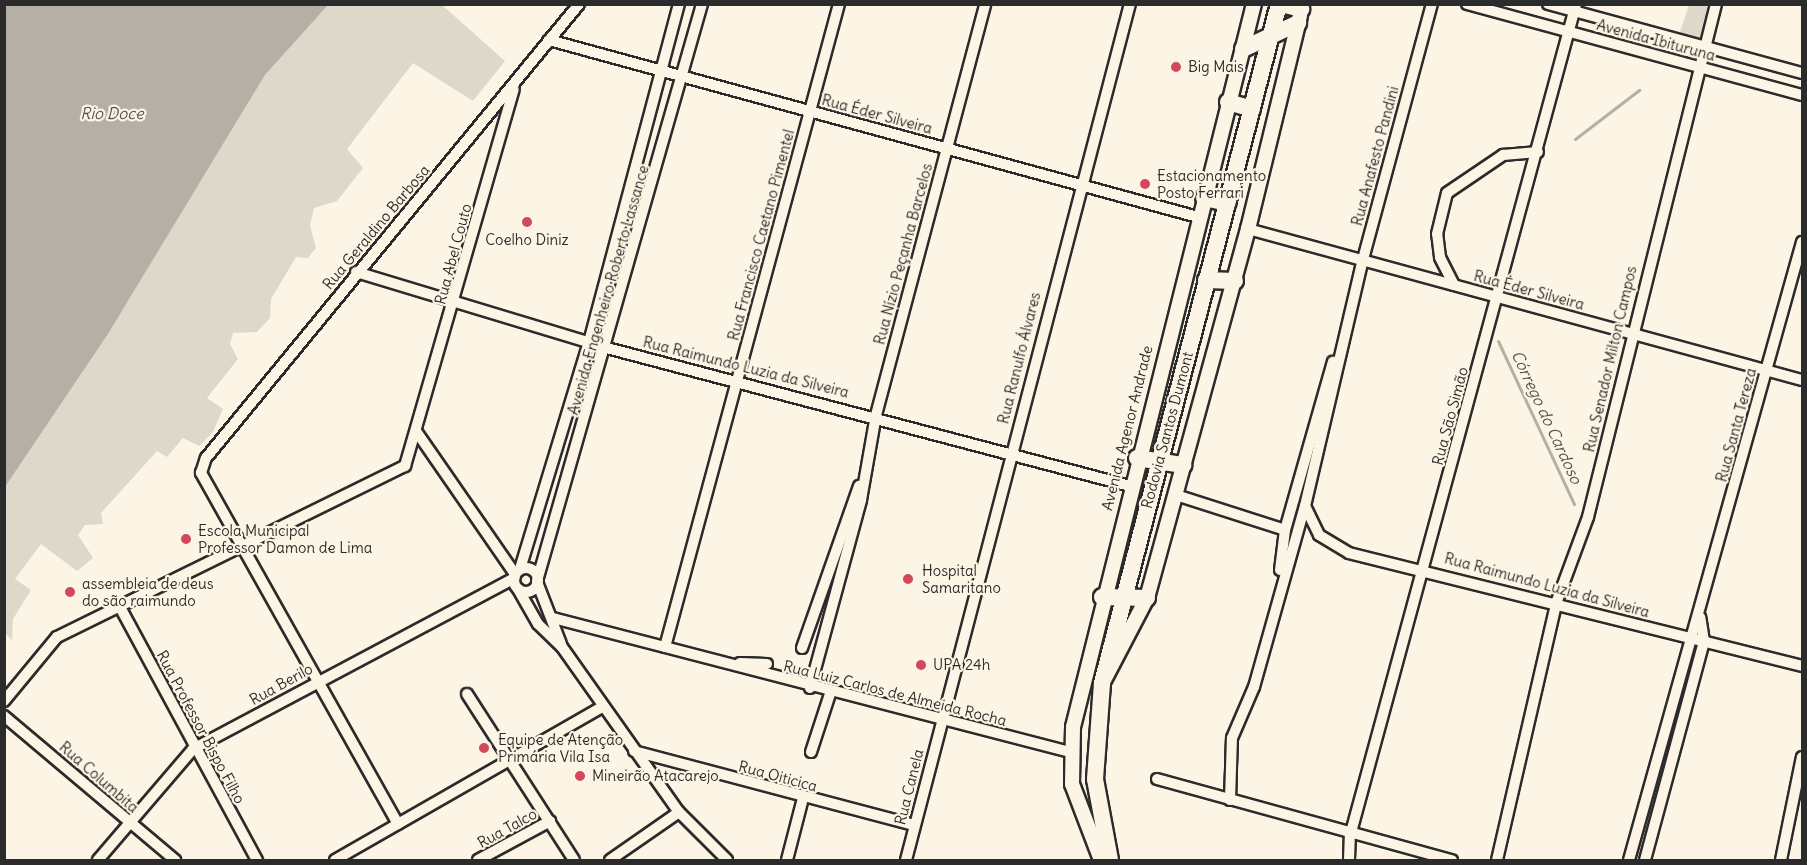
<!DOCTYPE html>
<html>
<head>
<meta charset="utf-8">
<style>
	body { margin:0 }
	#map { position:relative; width:1807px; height:865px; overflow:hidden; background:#fcf5e5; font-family:Delius,sans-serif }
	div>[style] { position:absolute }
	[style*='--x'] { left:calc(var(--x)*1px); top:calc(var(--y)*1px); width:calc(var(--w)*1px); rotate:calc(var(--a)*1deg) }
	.green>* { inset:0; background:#ded8ca }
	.water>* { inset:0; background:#b4b0a5 }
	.stream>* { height:3px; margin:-1.5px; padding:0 1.5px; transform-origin:1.5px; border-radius:1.5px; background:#b4b0a5 }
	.roads { filter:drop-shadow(2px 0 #2b2b2b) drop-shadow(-2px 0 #2b2b2b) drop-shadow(0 2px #2b2b2b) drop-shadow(0 -2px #2b2b2b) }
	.minor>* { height:10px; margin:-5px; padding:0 5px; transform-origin:5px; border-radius:5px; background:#fcf5e5 }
	.minor>.ring { margin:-5px; padding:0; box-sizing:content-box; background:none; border:10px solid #fcf5e5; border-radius:50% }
	.major>* { height:14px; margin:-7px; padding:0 7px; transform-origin:7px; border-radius:7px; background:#fcf5e5 }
	.highway>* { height:16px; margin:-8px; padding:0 8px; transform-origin:8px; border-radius:8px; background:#fcf5e5 }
	.dots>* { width:16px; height:16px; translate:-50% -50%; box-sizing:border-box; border:3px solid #fcf5e5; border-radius:50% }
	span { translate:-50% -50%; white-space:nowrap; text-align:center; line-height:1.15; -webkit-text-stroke:4.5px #fcf5e5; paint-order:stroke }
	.street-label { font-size:15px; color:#2b2b2b }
	.poi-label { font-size:15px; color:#2b2b2b }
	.left { translate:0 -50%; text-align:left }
	.water-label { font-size:16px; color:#545350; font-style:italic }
	.frame { position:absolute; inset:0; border:6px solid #2b2b2b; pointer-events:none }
</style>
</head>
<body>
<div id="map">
	<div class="green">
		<i style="clip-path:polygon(328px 5px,442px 5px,505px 61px,473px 101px,413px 63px,347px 149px,363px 168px,337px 201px,314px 208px,310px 225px,316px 248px,308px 258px,296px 257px,271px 299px,270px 318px,257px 332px,233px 333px,230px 344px,238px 359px,207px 398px,223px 409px,213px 432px,199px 446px,183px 438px,167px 457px,157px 451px,101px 513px,103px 524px,85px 525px,78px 535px,93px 558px,77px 571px,41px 544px,15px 579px,31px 590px,13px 619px,12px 640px,5px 633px,5px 487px,108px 334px,265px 75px)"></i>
		<i style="clip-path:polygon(1689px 5px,1707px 5px,1704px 45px,1678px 38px)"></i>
	</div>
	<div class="water">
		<i style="clip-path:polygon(5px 4px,328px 5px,265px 75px,108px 334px,5px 487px)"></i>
	</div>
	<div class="stream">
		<i style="--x:1575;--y:139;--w:81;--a:-37.4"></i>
		<i style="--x:1498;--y:341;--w:180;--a:65"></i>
		<i style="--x:1642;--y:833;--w:28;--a:-73"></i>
	</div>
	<div class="roads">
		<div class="minor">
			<i style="--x:1467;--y:4;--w:347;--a:15.2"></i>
			<i style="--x:1548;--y:4;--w:263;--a:15.2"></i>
			<i style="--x:549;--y:40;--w:673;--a:15.26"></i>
			<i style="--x:1248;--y:229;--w:574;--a:15.25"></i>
			<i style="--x:356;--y:272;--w:262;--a:16.8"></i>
			<i style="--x:607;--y:348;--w:541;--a:14.78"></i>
			<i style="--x:1454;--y:285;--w:31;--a:-117"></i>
			<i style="--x:1440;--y:257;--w:23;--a:-97"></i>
			<i style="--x:1437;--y:234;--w:42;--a:-76.3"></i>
			<i style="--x:1447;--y:193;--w:68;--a:-34.2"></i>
			<i style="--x:1503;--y:155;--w:35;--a:-5"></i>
			<i style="--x:416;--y:431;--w:174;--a:55.3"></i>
			<i style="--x:1176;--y:495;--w:114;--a:17.8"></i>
			<i style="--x:1305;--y:506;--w:32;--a:64"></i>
			<i style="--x:1319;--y:535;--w:35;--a:31"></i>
			<i style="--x:1349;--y:553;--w:467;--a:14"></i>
			<i class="ring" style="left:514px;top:568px;width:14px;height:14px"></i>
			<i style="--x:520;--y:569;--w:237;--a:-73.1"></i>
			<i style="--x:589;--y:342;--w:350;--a:-75.1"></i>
			<i style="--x:1280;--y:570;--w:40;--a:-82.9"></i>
			<i style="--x:1285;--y:530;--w:175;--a:-74.1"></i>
			<i style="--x:537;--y:581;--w:600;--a:-74.04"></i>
			<i style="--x:537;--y:582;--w:66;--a:68.8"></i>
			<i style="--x:518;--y:589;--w:40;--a:60.3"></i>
			<i style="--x:538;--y:624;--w:33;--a:44"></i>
			<i style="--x:562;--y:647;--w:202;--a:54.7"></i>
			<i style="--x:679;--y:812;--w:68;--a:45"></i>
			<i style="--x:120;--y:607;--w:288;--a:61.6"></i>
			<i style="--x:553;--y:618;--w:534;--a:14.53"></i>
			<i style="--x:665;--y:647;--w:666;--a:-74.86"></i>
			<i style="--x:802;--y:648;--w:172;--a:-70.6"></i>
			<i style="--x:740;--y:663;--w:27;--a:2"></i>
			<i style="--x:810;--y:688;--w:195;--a:-74.8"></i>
			<i style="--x:861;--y:500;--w:86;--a:-80"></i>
			<i style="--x:876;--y:415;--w:425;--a:-75.1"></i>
			<i style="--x:467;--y:694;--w:197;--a:57.2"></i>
			<i style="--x:4;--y:701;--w:83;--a:-50.4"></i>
			<i style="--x:57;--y:637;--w:388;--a:-26.2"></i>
			<i style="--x:405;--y:466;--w:392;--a:-73.9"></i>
			<i style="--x:4;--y:716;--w:224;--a:40.1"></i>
			<i style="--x:634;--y:751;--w:290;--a:14.8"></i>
			<i style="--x:811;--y:752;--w:61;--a:-71.9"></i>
			<i style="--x:1157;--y:779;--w:306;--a:15.4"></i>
			<i style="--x:1230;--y:800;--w:62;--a:-88.2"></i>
			<i style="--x:1232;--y:738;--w:56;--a:-66.7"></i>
			<i style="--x:1254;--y:687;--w:188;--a:-74.3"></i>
			<i style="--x:1305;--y:506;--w:250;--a:-76.8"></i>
			<i style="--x:1362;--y:263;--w:268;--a:-74.9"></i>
			<i style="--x:398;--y:824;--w:403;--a:-119.3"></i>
			<i style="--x:201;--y:473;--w:16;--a:-72"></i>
			<i style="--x:206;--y:458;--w:588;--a:-50.59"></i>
			<i style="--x:98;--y:860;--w:146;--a:-49.4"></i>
			<i style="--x:193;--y:749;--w:364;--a:-28"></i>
			<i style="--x:335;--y:860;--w:308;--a:-29.8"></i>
			<i style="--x:478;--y:860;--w:82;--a:-28.4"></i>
			<i style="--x:610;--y:860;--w:84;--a:-34.8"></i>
			<i style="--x:787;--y:860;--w:64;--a:-75.5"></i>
			<i style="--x:906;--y:860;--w:885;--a:-75.34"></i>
			<i style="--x:1349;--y:860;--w:24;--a:-88"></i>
			<i style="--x:1350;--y:836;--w:862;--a:-74.8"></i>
			<i style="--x:1497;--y:860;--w:266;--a:-77"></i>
			<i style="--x:1557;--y:601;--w:90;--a:-69.7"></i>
			<i style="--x:1588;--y:517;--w:529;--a:-75.99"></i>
			<i style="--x:1629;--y:860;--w:642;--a:-74.36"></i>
			<i style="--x:1645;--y:860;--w:227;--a:-74.9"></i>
			<i style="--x:1704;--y:641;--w:24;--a:-99"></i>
			<i style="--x:1781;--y:860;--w:105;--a:-78.5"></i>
		</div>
		<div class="major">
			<i style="--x:1103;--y:682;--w:95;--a:-62.4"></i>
			<i style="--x:1147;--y:598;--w:383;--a:-74.7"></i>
			<i style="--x:1248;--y:229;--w:220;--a:-76.3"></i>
			<i style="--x:1101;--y:860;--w:81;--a:-110.9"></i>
			<i style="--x:1072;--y:784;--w:57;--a:-89"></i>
			<i style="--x:1073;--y:727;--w:745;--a:-75.95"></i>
		</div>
		<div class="highway">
			<i style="--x:1281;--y:4;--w:21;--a:14"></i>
			<i style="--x:1243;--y:49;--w:61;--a:-25.3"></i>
			<i style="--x:1228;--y:102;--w:25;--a:16"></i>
			<i style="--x:1204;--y:198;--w:24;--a:12"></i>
			<i style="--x:1206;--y:280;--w:29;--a:2"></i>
			<i style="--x:1137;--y:458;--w:47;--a:8.7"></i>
			<i style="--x:1102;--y:597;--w:45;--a:1.3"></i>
			<i style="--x:1110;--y:860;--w:82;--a:-100.5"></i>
			<i style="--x:1095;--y:779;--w:96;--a:-85.8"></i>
			<i style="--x:1102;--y:683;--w:702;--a:-75.39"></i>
		</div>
	</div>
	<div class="dots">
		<i style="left:1176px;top:67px;background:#d1495b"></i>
		<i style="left:1145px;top:184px;background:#d1495b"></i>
		<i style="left:527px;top:222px;background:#d1495b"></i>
		<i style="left:186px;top:539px;background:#d1495b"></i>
		<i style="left:908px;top:579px;background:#d1495b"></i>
		<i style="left:70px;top:592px;background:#d1495b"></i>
		<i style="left:921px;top:665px;background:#d1495b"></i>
		<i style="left:484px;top:748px;background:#d1495b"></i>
		<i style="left:580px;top:776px;background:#d1495b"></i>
	</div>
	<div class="street-label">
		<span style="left:1656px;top:40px;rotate:15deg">Avenida Ibituruna</span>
		<span style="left:877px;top:114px;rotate:15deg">Rua Éder Silveira</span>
		<span style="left:1375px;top:156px;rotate:-75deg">Rua Anafesto Pandini</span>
		<span style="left:376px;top:227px;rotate:-50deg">Rua Geraldino Barbosa</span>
		<span style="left:761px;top:235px;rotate:-75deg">Rua Francisco Caetano Pimentel</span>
		<span style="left:453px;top:254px;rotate:-75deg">Rua Abel Couto</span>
		<span style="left:903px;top:254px;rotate:-75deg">Rua Nízio Peçanha Barcelos</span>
		<span style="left:608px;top:290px;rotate:-74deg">Avenida Engenheiro Roberto Lassance</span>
		<span style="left:1529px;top:290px;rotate:15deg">Rua Éder Silveira</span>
		<span style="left:1019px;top:358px;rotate:-76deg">Rua Ranulfo Álvares</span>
		<span style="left:1610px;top:359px;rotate:-77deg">Rua Senador Milton Campos</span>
		<span style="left:746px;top:367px;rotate:14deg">Rua Raimundo Luzia da Silveira</span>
		<span style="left:1450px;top:416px;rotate:-75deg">Rua São Simão</span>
		<span style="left:1736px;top:425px;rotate:-75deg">Rua Santa Tereza</span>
		<span style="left:1127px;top:428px;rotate:-76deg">Avenida Agenor Andrade</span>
		<span style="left:1167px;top:430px;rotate:-75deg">Rodovia Santos Dumont</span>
		<span style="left:1547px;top:585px;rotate:15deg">Rua Raimundo Luzia da Silveira</span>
		<span style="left:281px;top:684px;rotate:-29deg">Rua Berilo</span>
		<span style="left:895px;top:693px;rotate:14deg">Rua Luiz Carlos de Almeida Rocha</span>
		<span style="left:201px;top:727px;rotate:62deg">Rua Professor Bispo Filho</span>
		<span style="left:778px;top:776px;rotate:15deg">Rua Oiticica</span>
		<span style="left:99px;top:777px;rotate:41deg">Rua Columbita</span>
		<span style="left:909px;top:787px;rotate:-76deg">Rua Canela</span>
		<span style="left:507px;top:828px;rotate:-29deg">Rua Talco</span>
	</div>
	<div class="poi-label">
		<span class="left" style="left:1188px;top:67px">Big Mais</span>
		<span class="left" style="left:1157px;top:184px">Estacionamento<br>Posto Ferrari</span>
		<span style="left:527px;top:240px">Coelho Diniz</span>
		<span class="left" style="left:198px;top:539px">Escola Municipal<br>Professor Damon de Lima</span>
		<span class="left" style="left:922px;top:579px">Hospital<br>Samaritano</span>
		<span class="left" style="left:82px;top:592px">assembleia de deus<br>do são raimundo</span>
		<span class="left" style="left:933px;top:665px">UPA 24h</span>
		<span class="left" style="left:498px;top:748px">Equipe de Atenção<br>Primária Vila Isa</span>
		<span class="left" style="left:592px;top:776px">Mineirão Atacarejo</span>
	</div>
	<div class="water-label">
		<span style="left:112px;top:113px">Rio Doce</span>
		<span style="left:1547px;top:417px;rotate:65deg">Córrego do Cardoso</span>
	</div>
	<div class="frame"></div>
</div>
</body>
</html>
